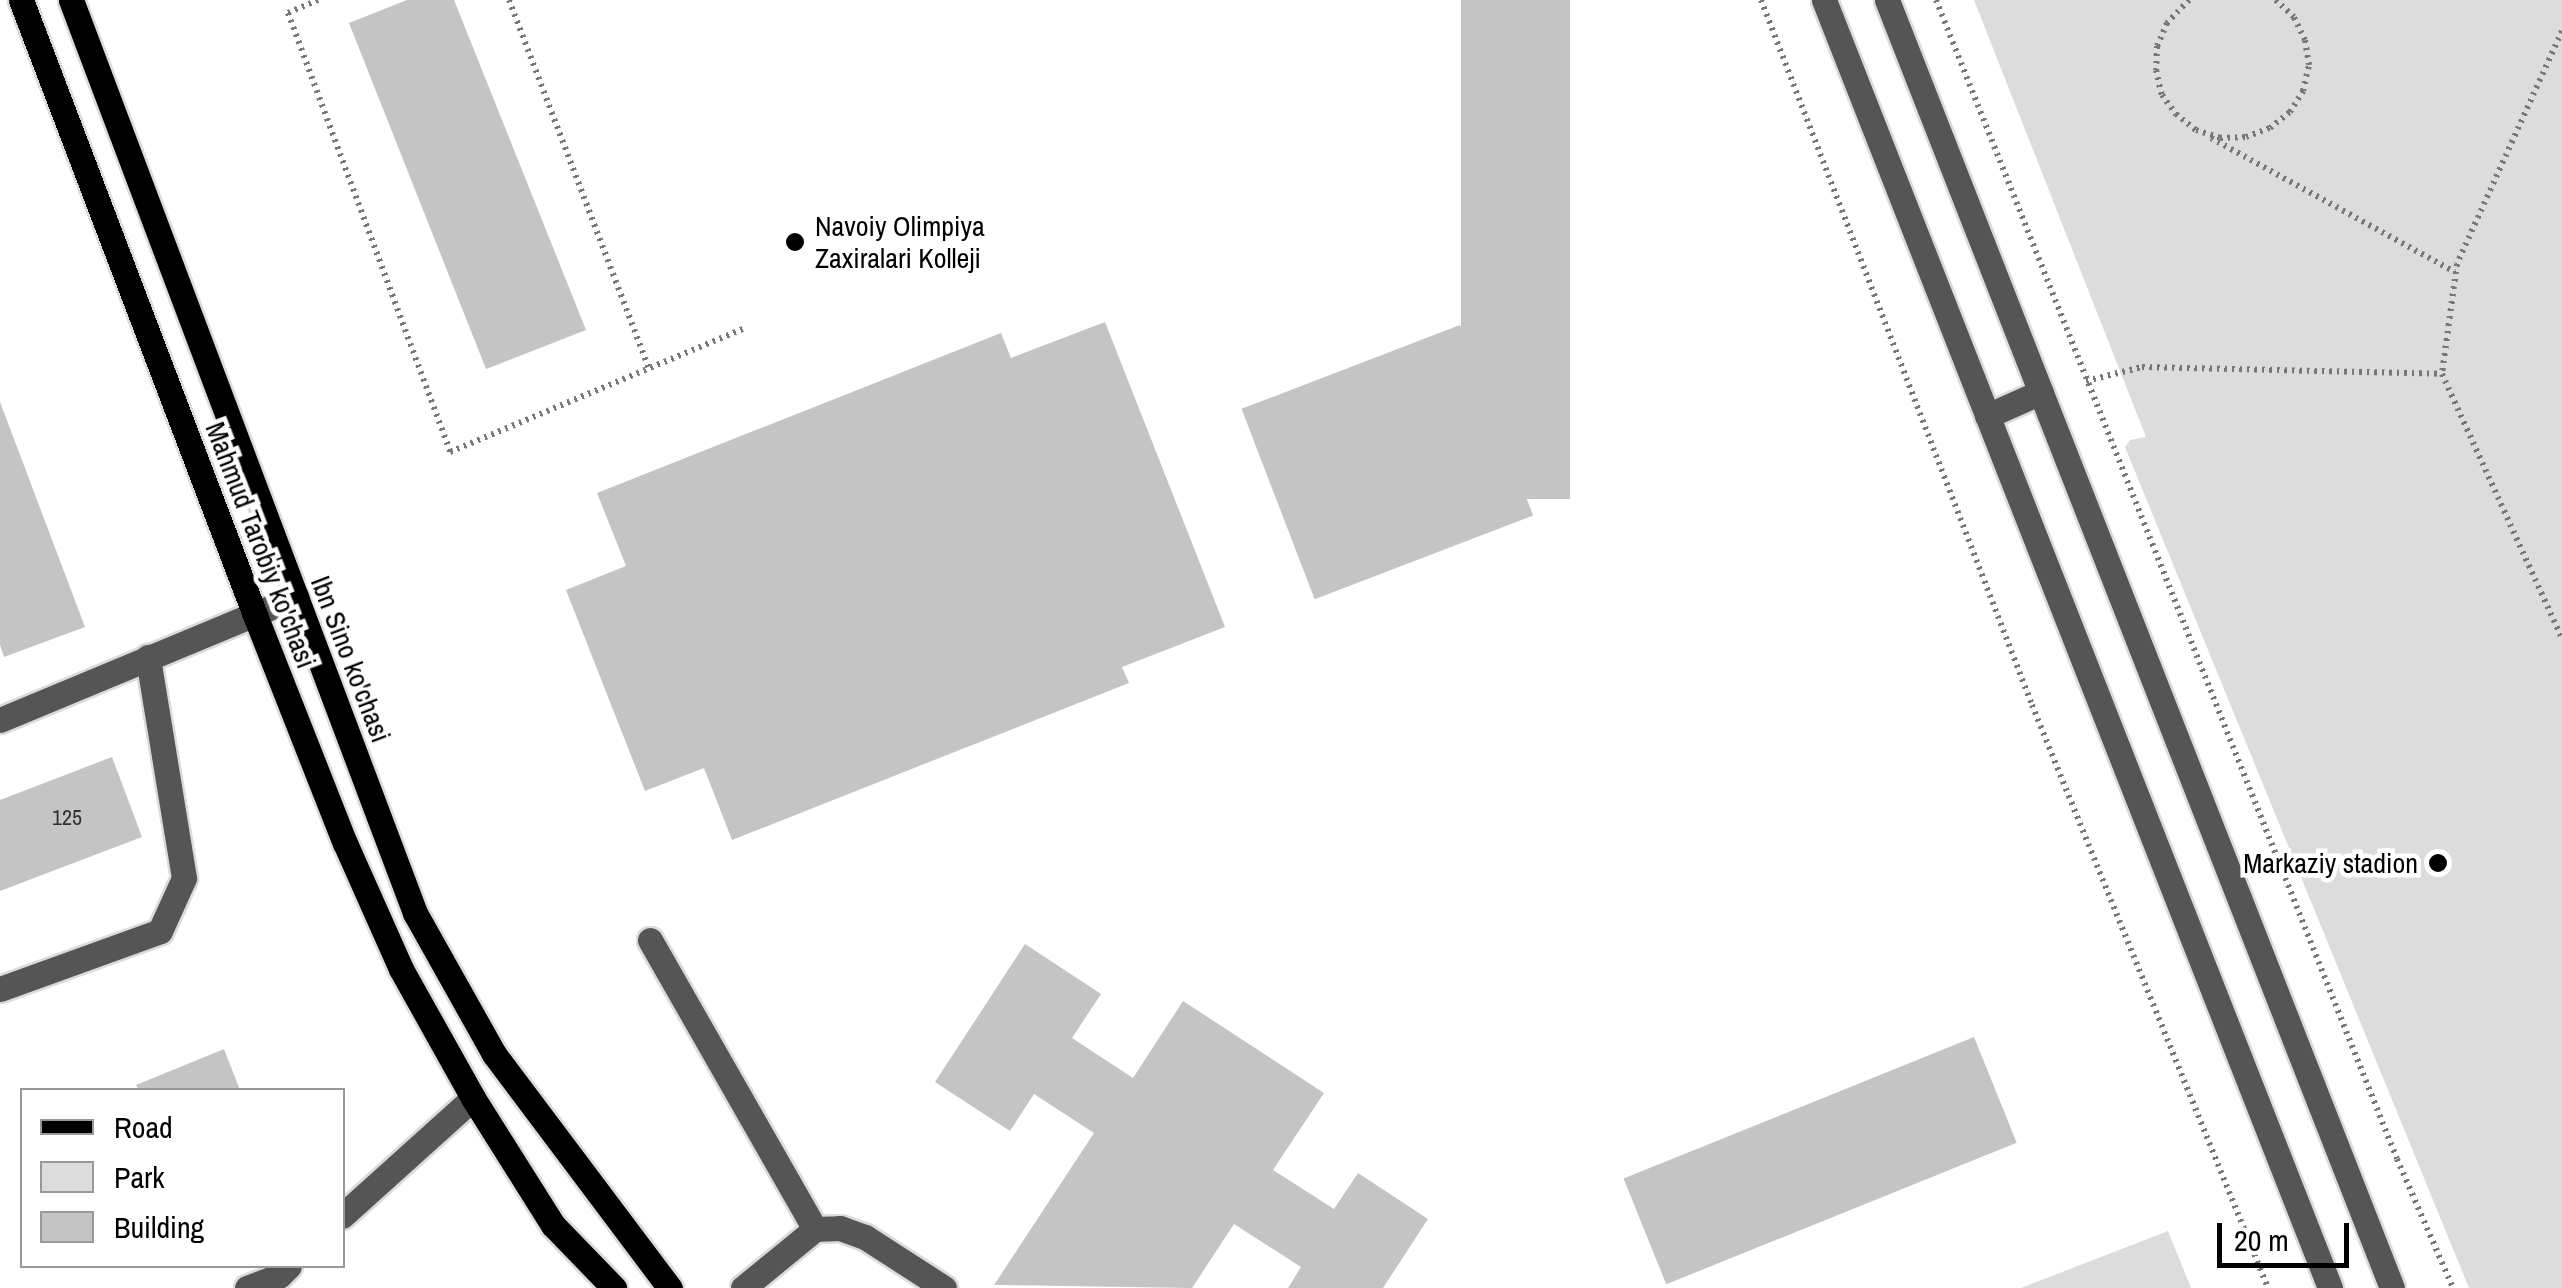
<!DOCTYPE html>
<html>
<head>
<meta charset="utf-8">
<style>
	body { margin:0 }
	#map { position:relative; width:2562px; height:1288px; overflow:hidden; background:#fff; font-family:"Archivo Narrow",sans-serif }
	div>[style] { position:absolute }
	[style*='--x'] { left:calc(var(--x)*1px); top:calc(var(--y)*1px); width:calc(var(--w)*1px); rotate:calc(var(--a)*1deg) }
	.green>* { inset:0; background:#dcdcdc }
	.building>* { inset:0; background:#c4c4c4; transform-origin:0 0 }
	.path>* { height:6px; margin-top:-3px; transform-origin:0; background:repeating-linear-gradient(90deg,#777 0 2.5px,transparent 0 7.5px) }
	.roads { filter:drop-shadow(2px 0 #dbdbdb) drop-shadow(-2px 0 #dbdbdb) drop-shadow(0 2px #dbdbdb) drop-shadow(0 -2px #dbdbdb) }
	.minor>* { height:25px; margin:-12.5px; padding:0 12.5px; transform-origin:12.5px; border-radius:12.5px; background:#555 }
	.major>* { height:25px; margin:-12.5px; padding:0 12.5px; transform-origin:12.5px; border-radius:12.5px; background:#000 }
	.dots>* { width:28px; height:28px; translate:-50% -50%; box-sizing:border-box; border:5px solid #fff; border-radius:50% }
	span { translate:-50% -50%; white-space:nowrap; text-align:center; line-height:1.15; -webkit-text-stroke:9px #fff; paint-order:stroke }
	.number-label { font-size:22px; color:#313131 }
	.number-label span { -webkit-text-stroke-width:0 }
	.poi-label { font-size:28px; color:#000 }
	.left { translate:0 -50%; text-align:left }
	.right { translate:-100% -50%; text-align:right }
	.street-label { font-size:28px; color:#000 }
	.legend { position:absolute; left:20px; top:1088px; width:325px; height:180px; box-sizing:border-box; background:#fff; border:2px solid #999; margin:0; padding:12px 18px; list-style:none; font-size:30px; color:#000 }
	.legend li { display:flex; align-items:center; gap:20px; height:50px }
	.legend b { width:50px; border:2px solid #999 }
	.scale { position:absolute; left:2217px; top:1223px; width:132px; height:45px; box-sizing:border-box; border:5px solid #000; border-top:0; padding-left:12px; font-size:30px; line-height:35px; white-space:nowrap; color:#000; -webkit-text-stroke:8px #fff; paint-order:stroke }
</style>
</head>
<body>
<div id="map">
	<div class="green">
		<i style="clip-path:polygon(1974px 0,2562px 0,2562px 1288px,2469px 1288px,2125px 447px,2130px 440px,2146px 437px)"></i>
		<i style="clip-path:polygon(2168px 1231px,2191px 1288px,2021px 1288px)"></i>
	</div>
	<div class="building">
		<i style="clip-path:polygon(407px 0,454px 0,586px 330px,486px 369px,349px 23px)"></i>
		<i style="left:1461px;top:0;width:109px;height:499px"></i>
		<i style="clip-path:polygon(1105px 322px,1225px 627px,1122px 667px,1129px 683px,732px 840px,704px 768px,645px 791px,566px 590px,626px 566px,597px 493px,1001px 333px,1011px 358px)"></i>
		<i style="left:1460px;top:325px;width:204px;height:234px;rotate:69deg"></i>
		<i style="clip-path:polygon(0 402px,85px 627px,4px 657px,0 645px)"></i>
		<i style="clip-path:polygon(112px 757px,142px 837px,0 891px,0 800px)"></i>
		<i style="clip-path:polygon(1025px 944px,1101px 994px,1072px 1038px,1133px 1078px,1183px 1001px,1324px 1093px,1273px 1170px,1334px 1209px,1358px 1173px,1428px 1219px,1383px 1288px,1288px 1288px,1301px 1267px,1234px 1224px,1192px 1288px,994px 1285px,1094px 1133px,1034px 1094px,1010px 1131px,935px 1082px)"></i>
		<i style="left:1974px;top:1037px;width:114px;height:378px;rotate:68deg"></i>
		<i style="clip-path:polygon(224px 1049px,240px 1090px,139px 1090px,136px 1085px)"></i>
	</div>
	<div class="path">
		<i style="--x:318;--y:0;--w:33;--a:157"></i>
		<i style="--x:288;--y:13;--w:468;--a:69.7"></i>
		<i style="--x:450;--y:452;--w:322;--a:-22.8"></i>
		<i style="--x:509;--y:0;--w:394;--a:69.2"></i>
		<i style="--x:1761;--y:0;--w:755;--a:68.97"></i>
		<i style="--x:2032;--y:705;--w:629;--a:67.96"></i>
		<i style="--x:1936;--y:0;--w:1247;--a:68.31"></i>
		<i style="--x:2397;--y:1159;--w:141;--a:66.5"></i>
		<i style="--x:2189;--y:0;--w:32;--a:134"></i>
		<i style="--x:2167;--y:23;--w:25;--a:113"></i>
		<i style="--x:2157;--y:46;--w:24;--a:92"></i>
		<i style="--x:2156;--y:70;--w:26;--a:77"></i>
		<i style="--x:2162;--y:95;--w:24;--a:54"></i>
		<i style="--x:2176;--y:114;--w:26;--a:39"></i>
		<i style="--x:2196;--y:130;--w:25;--a:18"></i>
		<i style="--x:2220;--y:138;--w:26;--a:-2"></i>
		<i style="--x:2246;--y:137;--w:26;--a:-21"></i>
		<i style="--x:2270;--y:128;--w:26;--a:-39"></i>
		<i style="--x:2290;--y:112;--w:25;--a:-58"></i>
		<i style="--x:2303;--y:91;--w:27;--a:-77"></i>
		<i style="--x:2309;--y:65;--w:25;--a:-99"></i>
		<i style="--x:2305;--y:40;--w:25;--a:-116"></i>
		<i style="--x:2294;--y:17;--w:25;--a:-137"></i>
		<i style="--x:2562;--y:31;--w:256;--a:114.3"></i>
		<i style="--x:2457;--y:264;--w:111;--a:97.8"></i>
		<i style="--x:2442;--y:374;--w:290;--a:65.6"></i>
		<i style="--x:2211;--y:138;--w:278;--a:28.8"></i>
		<i style="--x:2086;--y:381;--w:58;--a:-14"></i>
		<i style="--x:2142;--y:367;--w:300;--a:1.3"></i>
	</div>
	<div class="roads">
		<div class="minor">
			<i style="--x:1824;--y:0;--w:1384;--a:68.55"></i>
			<i style="--x:1887;--y:0;--w:1383;--a:68.59"></i>
			<i style="--x:1987;--y:416;--w:59;--a:-24"></i>
			<i style="--x:0;--y:720;--w:321;--a:-22.6"></i>
			<i style="--x:650;--y:940;--w:333;--a:60.3"></i>
			<i style="--x:0;--y:989;--w:170;--a:-19.9"></i>
			<i style="--x:160;--y:931;--w:58;--a:-65.6"></i>
			<i style="--x:184;--y:878;--w:224;--a:-99.3"></i>
			<i style="--x:342;--y:1216;--w:176;--a:-42"></i>
			<i style="--x:247;--y:1288;--w:34;--a:-21"></i>
			<i style="--x:279;--y:1276;--w:14;--a:-45"></i>
			<i style="--x:743;--y:1288;--w:93;--a:-39.3"></i>
			<i style="--x:815;--y:1229;--w:25;--a:-2"></i>
			<i style="--x:840;--y:1228;--w:27;--a:20"></i>
			<i style="--x:865;--y:1237;--w:94;--a:32.8"></i>
		</div>
		<div class="major">
			<i style="--x:21;--y:0;--w:658;--a:69.17"></i>
			<i style="--x:255;--y:615;--w:245;--a:68.5"></i>
			<i style="--x:345;--y:843;--w:138;--a:66"></i>
			<i style="--x:401;--y:969;--w:148;--a:60.8"></i>
			<i style="--x:473;--y:1098;--w:150;--a:57.8"></i>
			<i style="--x:553;--y:1225;--w:88;--a:45.9"></i>
			<i style="--x:71;--y:0;--w:976;--a:69.35"></i>
			<i style="--x:415;--y:913;--w:162;--a:60.7"></i>
			<i style="--x:494;--y:1054;--w:293;--a:53.1"></i>
		</div>
	</div>
	<div class="dots">
		<i style="left:795px;top:242px;background:#000"></i>
		<i style="left:2438px;top:863px;background:#000"></i>
	</div>
	<div class="number-label">
		<span style="left:67px;top:818px">125</span>
	</div>
	<div class="poi-label">
		<span class="left" style="left:815px;top:242px">Navoiy Olimpiya<br>Zaxiralari Kolleji</span>
		<span class="right" style="left:2418px;top:863px">Markaziy stadion</span>
	</div>
	<div class="street-label">
		<span style="left:261px;top:545px;rotate:69deg">Mahmud Tarobiy ko'chasi</span>
		<span style="left:351px;top:659px;rotate:69deg">Ibn Sino ko'chasi</span>
	</div>
	<ul class="legend">
	<li><b style="height:12px;background:#000"></b>Road</li>
	<li><b style="height:28px;background:#dcdcdc"></b>Park</li>
	<li><b style="height:28px;background:#c4c4c4"></b>Building</li>
	</ul>
	<div class="scale">20 m</div>
</div>
</body>
</html>
